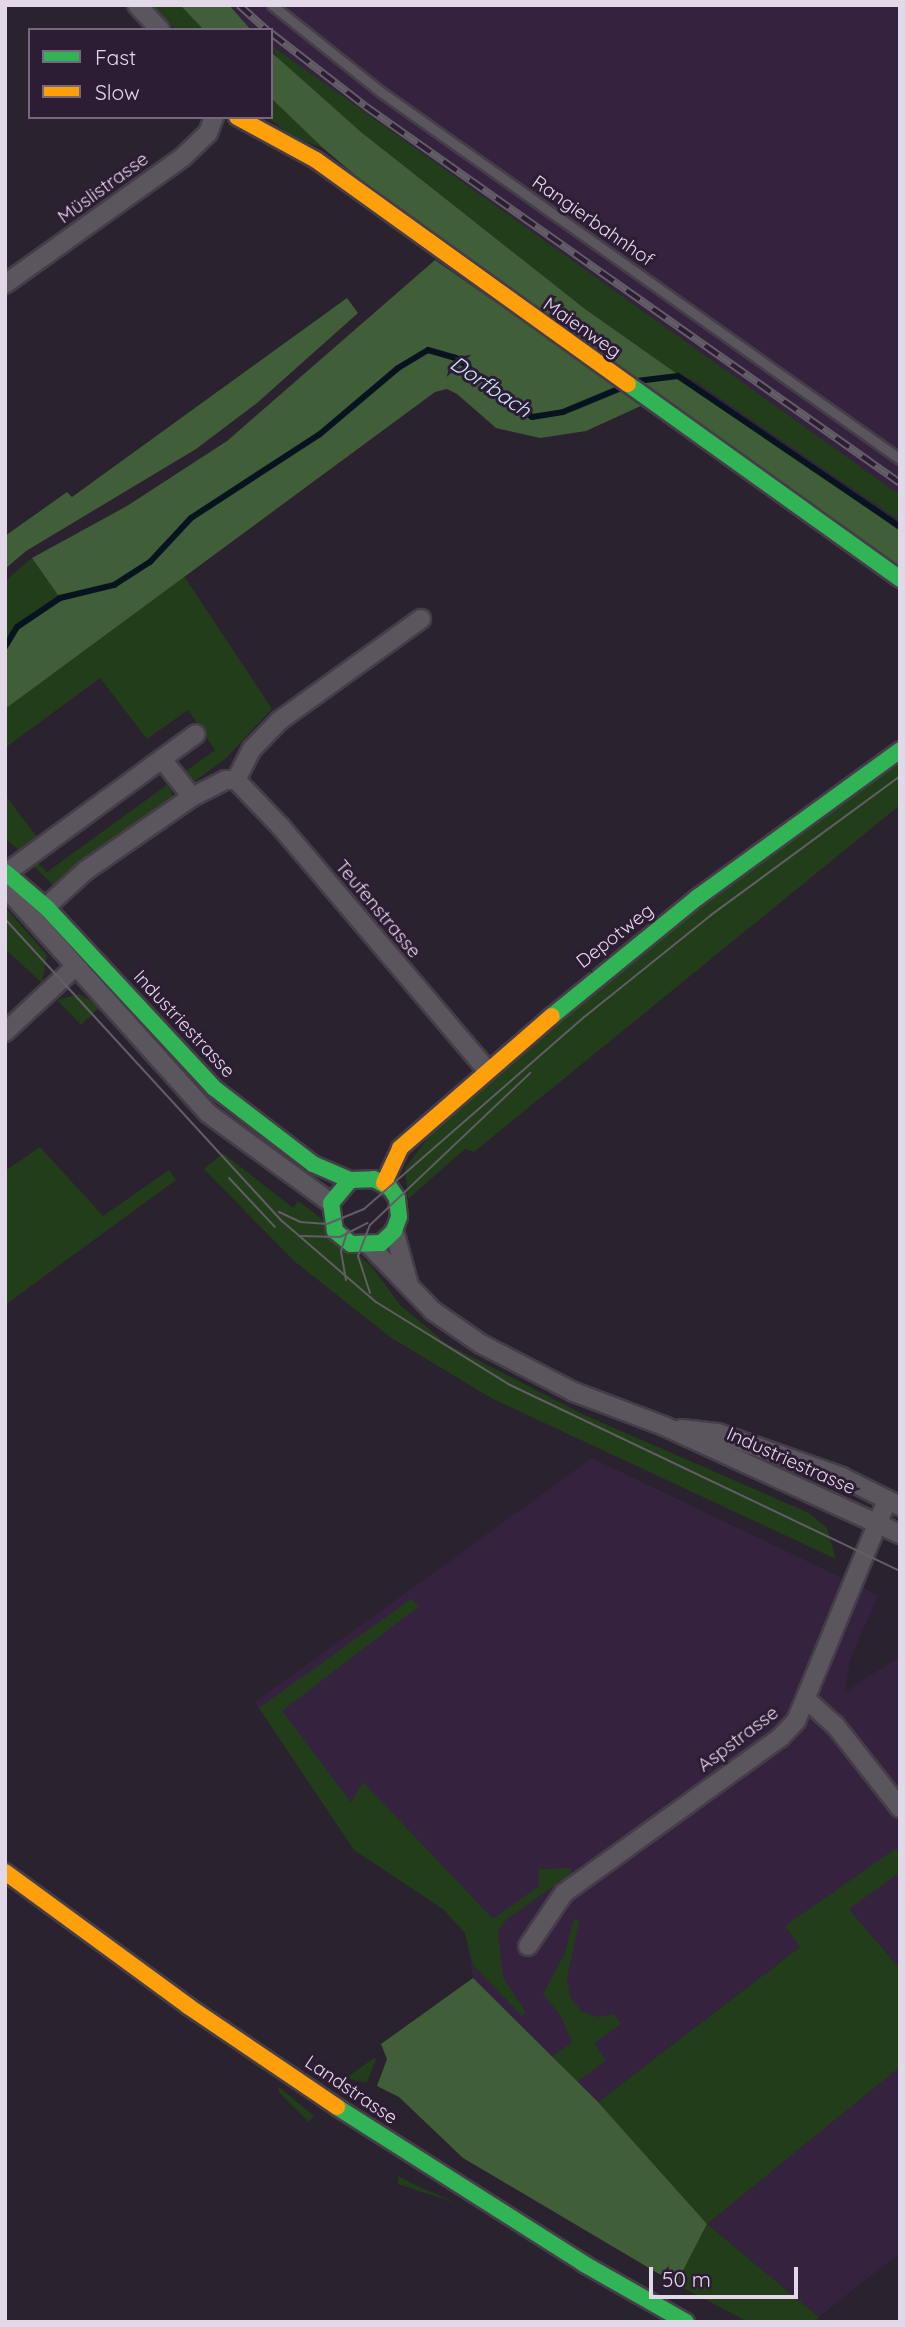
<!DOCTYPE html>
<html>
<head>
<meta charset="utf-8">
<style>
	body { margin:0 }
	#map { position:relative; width:905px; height:2327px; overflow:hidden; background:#2a222e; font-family:Quicksand,sans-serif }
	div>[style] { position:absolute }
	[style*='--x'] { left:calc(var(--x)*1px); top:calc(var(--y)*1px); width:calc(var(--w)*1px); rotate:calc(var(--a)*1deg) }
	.built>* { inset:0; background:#34223e }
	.green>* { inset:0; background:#223d19 }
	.forest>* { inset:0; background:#405e38 }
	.stream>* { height:6px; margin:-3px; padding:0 3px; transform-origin:3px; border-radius:3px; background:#07141f }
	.roads { filter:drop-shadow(2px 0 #453d48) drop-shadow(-2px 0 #453d48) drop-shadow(0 2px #453d48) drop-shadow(0 -2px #453d48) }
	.lane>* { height:9px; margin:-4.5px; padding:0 4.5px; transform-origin:4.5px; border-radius:4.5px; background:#5b555e }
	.street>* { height:18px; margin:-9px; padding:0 9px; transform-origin:9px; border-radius:9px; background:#5b555e }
	.fast>* { height:16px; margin:-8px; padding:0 8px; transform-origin:8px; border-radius:8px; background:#30b455 }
	.slow>* { height:16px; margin:-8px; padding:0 8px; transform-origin:8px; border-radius:8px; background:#ff9f0a }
	.tram>* { height:2px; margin:-1px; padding:0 1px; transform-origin:1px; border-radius:1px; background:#635d66 }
	.rail>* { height:8px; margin-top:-4px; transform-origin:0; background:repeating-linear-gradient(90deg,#2c1c34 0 16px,#635d66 0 32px); box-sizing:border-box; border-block:2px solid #635d66 }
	span { translate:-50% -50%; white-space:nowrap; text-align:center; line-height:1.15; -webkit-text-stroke:6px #2c1c34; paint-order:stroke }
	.street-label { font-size:19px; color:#e3d8e8 }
	.water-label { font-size:21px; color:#c8e8fe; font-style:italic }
	.frame { position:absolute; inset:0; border:7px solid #e3d8e8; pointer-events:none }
	.legend { position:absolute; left:28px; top:28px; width:245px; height:91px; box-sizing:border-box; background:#2c1c34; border:2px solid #75677c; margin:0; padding:9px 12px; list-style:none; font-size:21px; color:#e3d8e8 }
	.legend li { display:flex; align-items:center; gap:14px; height:35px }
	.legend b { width:35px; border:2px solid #75677c }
	.scale { position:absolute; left:649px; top:2267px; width:149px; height:32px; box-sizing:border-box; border:4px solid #e3d8e8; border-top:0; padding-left:9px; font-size:21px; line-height:24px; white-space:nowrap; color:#e3d8e8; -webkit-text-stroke:5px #2c1c34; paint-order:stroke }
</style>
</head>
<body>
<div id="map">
	<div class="built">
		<i style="clip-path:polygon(153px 5px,900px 5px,900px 569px,431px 239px,323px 148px,293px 137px,267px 117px,271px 117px,271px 30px,176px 30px)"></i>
		<i style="clip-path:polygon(592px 1458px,878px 1595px,850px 1660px,845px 1692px,900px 1656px,900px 1969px,849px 1909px,598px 2102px,473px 1978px,465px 1933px,443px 1909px,354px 1850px,255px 1702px)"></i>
		<i style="clip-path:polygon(900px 2067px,900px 2253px,819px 2317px,707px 2224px)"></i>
	</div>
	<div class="green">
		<i style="clip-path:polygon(153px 5px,180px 5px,204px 30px,176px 30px)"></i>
		<i style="clip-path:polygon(271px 45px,900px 495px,900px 521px,696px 382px,666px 369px,585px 309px,361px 132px,279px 61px)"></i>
		<i style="clip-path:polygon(271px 98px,323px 148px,293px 137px,267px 117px,271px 117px)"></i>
		<i style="clip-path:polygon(32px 558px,60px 598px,17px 627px,5px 647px,5px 581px)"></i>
		<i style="clip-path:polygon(184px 576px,272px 709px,225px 759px,195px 781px,186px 771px,215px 750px,188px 710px,147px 739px,100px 678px,5px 748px,5px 709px)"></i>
		<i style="clip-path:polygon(900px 758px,900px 805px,474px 1152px,465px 1149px,408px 1199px,405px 1168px,439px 1123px,599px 985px)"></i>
		<i style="clip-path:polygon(168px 784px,173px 797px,54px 886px,32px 864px,36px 861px,47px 872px)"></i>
		<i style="clip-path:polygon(5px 795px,37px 837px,18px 850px,5px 838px)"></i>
		<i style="clip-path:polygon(5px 907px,47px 955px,42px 983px,5px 949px)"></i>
		<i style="clip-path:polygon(79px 994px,101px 1006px,81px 1025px,57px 1000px)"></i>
		<i style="clip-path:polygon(40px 1147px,103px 1216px,169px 1170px,176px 1180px,5px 1305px,5px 1171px)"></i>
		<i style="clip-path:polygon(223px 1153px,293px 1208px,298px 1201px,317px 1215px,372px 1267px,401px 1306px,447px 1344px,582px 1414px,809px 1513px,827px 1528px,836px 1559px,491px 1398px,390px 1337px,294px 1261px,204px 1169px)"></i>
		<i style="clip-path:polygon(411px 1599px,419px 1606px,282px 1711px,351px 1802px,363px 1782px,493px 1919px,539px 1886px,539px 1869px,571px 1868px,571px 1874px,507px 1919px,498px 1931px,503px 1977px,526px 2013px,522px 2016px,473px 1965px,465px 1933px,443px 1909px,354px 1850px,259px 1708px)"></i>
		<i style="clip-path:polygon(895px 1849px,900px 1850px,900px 1872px,849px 1909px,900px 1969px,900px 2067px,707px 2224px,819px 2317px,814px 2322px,748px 2322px,676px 2284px,707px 2224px,598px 2102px,800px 1947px,785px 1926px)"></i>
		<i style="clip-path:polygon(574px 1918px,579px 1921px,567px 1978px,570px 1997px,582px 2012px,598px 2017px,614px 2014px,621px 2024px,594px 2043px,606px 2060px,577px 2082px,552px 2056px,572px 2043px,561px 2016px,543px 1994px,565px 1953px)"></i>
		<i style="clip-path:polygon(376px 2059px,367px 2083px,346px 2078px,374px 2058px)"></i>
		<i style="clip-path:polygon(279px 2087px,314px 2116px,309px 2122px,278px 2091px)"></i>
		<i style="clip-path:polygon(398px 2176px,413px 2184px,456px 2203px,398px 2184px)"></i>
	</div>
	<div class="forest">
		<i style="clip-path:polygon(180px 5px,229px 5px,251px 30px,204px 30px)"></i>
		<i style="clip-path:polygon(271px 52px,361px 132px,585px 309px,900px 531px,900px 569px,431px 239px,323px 148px,271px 98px)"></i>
		<i style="clip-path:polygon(435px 260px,643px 405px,586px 431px,540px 438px,496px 428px,457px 394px,447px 389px,435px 392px,5px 709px,5px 647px,17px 627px,60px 598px,32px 558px,127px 506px,227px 441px)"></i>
		<i style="clip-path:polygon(347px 298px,358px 313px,257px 403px,196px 449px,26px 551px,5px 569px,5px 536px,67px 492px,72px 497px)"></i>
		<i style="clip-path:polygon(473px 1978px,598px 2102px,707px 2224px,676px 2284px,463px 2158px,399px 2097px,377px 2086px,387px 2059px,381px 2044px)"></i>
	</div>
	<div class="stream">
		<i style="--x:637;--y:381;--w:41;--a:-7"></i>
		<i style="--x:678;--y:376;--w:268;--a:34.2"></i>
		<i style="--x:5;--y:647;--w:23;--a:-59"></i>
		<i style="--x:17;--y:627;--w:52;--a:-34"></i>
		<i style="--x:60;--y:598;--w:56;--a:-13.5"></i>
		<i style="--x:114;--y:585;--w:43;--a:-32.6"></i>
		<i style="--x:150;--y:562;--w:60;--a:-47"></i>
		<i style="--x:191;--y:518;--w:154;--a:-33.1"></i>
		<i style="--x:320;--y:434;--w:102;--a:-40.2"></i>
		<i style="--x:398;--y:368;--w:35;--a:-31"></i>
		<i style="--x:428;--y:350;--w:29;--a:16"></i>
		<i style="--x:456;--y:358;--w:96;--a:37.8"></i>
		<i style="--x:532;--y:417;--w:31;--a:-9"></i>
		<i style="--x:563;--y:412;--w:63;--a:-22.5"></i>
	</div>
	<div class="roads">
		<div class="lane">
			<i style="--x:272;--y:5;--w:139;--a:38.6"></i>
			<i style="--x:381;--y:92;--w:636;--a:35.27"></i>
		</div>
		<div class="street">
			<i style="--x:137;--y:5;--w:34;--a:47"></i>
			<i style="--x:5;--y:284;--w:219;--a:-35.5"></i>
			<i style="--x:183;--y:157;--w:35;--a:-44"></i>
			<i style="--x:208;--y:133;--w:17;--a:-69"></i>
			<i style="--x:162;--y:759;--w:48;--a:51.7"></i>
			<i style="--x:236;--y:780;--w:35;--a:-63"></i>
			<i style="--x:252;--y:749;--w:39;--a:-46"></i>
			<i style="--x:279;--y:721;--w:175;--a:-35.7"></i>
			<i style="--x:6;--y:873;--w:235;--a:-36.2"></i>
			<i style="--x:5;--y:887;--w:305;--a:48.1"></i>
			<i style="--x:209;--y:1114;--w:151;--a:36.1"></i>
			<i style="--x:46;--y:907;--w:53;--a:-42.7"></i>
			<i style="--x:85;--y:871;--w:130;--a:-34.7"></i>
			<i style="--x:192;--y:797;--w:37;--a:-27"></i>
			<i style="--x:225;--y:780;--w:11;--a:0"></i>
			<i style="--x:236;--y:780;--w:65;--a:46.2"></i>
			<i style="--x:281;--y:827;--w:317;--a:49.7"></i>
			<i style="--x:5;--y:1032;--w:96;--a:-42.9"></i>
			<i style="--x:394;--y:1231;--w:56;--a:74.5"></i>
			<i style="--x:370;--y:1246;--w:91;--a:45.9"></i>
			<i style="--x:433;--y:1311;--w:58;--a:34.5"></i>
			<i style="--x:481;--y:1344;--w:105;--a:27.3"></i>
			<i style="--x:574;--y:1392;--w:96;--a:20.7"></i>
			<i style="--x:664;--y:1426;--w:260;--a:24.6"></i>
			<i style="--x:681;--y:1429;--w:37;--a:6"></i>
			<i style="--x:718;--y:1433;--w:132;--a:19.5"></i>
			<i style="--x:842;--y:1477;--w:65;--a:26.6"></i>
			<i style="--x:808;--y:1701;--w:36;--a:42"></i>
			<i style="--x:835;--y:1725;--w:105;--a:51.9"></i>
			<i style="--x:528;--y:1946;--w:64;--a:-55.8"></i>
			<i style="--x:564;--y:1893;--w:266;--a:-35.7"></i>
			<i style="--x:780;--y:1738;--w:23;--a:-47"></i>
			<i style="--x:796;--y:1721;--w:239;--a:-67.6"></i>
		</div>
		<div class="fast">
			<i style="--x:628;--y:384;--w:335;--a:35.6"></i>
			<i style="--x:5;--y:872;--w:54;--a:40.5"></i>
			<i style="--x:46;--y:907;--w:247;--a:47.1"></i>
			<i style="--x:214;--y:1088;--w:125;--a:37.5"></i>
			<i style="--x:313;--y:1164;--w:40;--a:23.4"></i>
			<i style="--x:350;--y:1180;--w:24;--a:-2"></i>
			<i style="--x:374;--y:1179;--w:18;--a:29"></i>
			<i style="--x:390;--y:1188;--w:12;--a:55"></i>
			<i style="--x:397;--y:1198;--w:19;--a:84"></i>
			<i style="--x:399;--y:1217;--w:15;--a:110"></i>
			<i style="--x:394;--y:1231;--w:18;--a:137"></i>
			<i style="--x:381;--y:1243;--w:30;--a:178"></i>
			<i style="--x:351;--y:1244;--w:21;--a:-141"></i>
			<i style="--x:335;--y:1231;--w:28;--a:-98"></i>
			<i style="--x:331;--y:1203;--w:30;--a:-50"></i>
			<i style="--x:552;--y:1016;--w:188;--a:-39.2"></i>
			<i style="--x:698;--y:897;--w:250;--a:-36"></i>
			<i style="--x:337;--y:2107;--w:293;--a:32.4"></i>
			<i style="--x:584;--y:2264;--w:117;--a:29.6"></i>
		</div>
		<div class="slow">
			<i style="--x:237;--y:117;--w:90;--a:28.6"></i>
			<i style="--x:316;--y:160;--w:384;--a:35.7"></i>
			<i style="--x:384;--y:1183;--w:38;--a:-65"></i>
			<i style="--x:400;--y:1148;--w:201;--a:-41"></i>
			<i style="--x:5;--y:1872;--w:227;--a:36.2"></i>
			<i style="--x:188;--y:2006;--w:180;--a:34.1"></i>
		</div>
	</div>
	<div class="tram">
		<i style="--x:5;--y:919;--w:410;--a:47.5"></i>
		<i style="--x:282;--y:1221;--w:124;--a:40.8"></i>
		<i style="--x:376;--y:1302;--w:155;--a:31.8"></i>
		<i style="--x:508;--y:1384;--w:434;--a:25.5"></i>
		<i style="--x:229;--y:1178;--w:67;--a:46.8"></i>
		<i style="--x:279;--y:1212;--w:23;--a:25"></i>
		<i style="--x:300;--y:1222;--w:27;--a:4"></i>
		<i style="--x:327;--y:1224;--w:40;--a:-22"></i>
		<i style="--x:364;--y:1209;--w:291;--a:-41.1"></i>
		<i style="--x:583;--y:1018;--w:164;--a:-38.8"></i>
		<i style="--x:711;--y:915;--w:235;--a:-36.3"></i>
		<i style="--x:299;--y:1236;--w:41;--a:1.4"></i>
		<i style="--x:340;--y:1237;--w:31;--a:-27"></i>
		<i style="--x:346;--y:1280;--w:29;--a:-100"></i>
		<i style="--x:341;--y:1251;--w:22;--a:-72"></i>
		<i style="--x:370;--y:1293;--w:39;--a:-108"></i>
		<i style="--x:358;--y:1256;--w:33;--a:-69"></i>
		<i style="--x:370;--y:1225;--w:221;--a:-43.5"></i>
	</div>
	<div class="rail">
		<i style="--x:239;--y:5;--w:38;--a:42"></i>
		<i style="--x:271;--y:33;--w:119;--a:37.8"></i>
		<i style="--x:365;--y:106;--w:654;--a:35.17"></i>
	</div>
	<div class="street-label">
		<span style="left:103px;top:188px;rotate:-36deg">Müslistrasse</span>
		<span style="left:593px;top:221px;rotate:35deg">Rangierbahnhof</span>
		<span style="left:582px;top:328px;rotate:35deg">Maienweg</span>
		<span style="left:378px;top:909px;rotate:50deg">Teufenstrasse</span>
		<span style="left:615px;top:936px;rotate:-38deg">Depotweg</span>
		<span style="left:184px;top:1024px;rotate:47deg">Industriestrasse</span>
		<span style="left:791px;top:1461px;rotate:24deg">Industriestrasse</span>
		<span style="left:738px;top:1739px;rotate:-37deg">Aspstrasse</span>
		<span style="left:351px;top:2090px;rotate:34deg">Landstrasse</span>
	</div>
	<div class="water-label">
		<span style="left:491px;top:386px;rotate:34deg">Dorfbach</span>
	</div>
	<div class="frame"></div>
	<ul class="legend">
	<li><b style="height:9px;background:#30b455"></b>Fast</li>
	<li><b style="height:9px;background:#ff9f0a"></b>Slow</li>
	</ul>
	<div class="scale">50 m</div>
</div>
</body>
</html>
